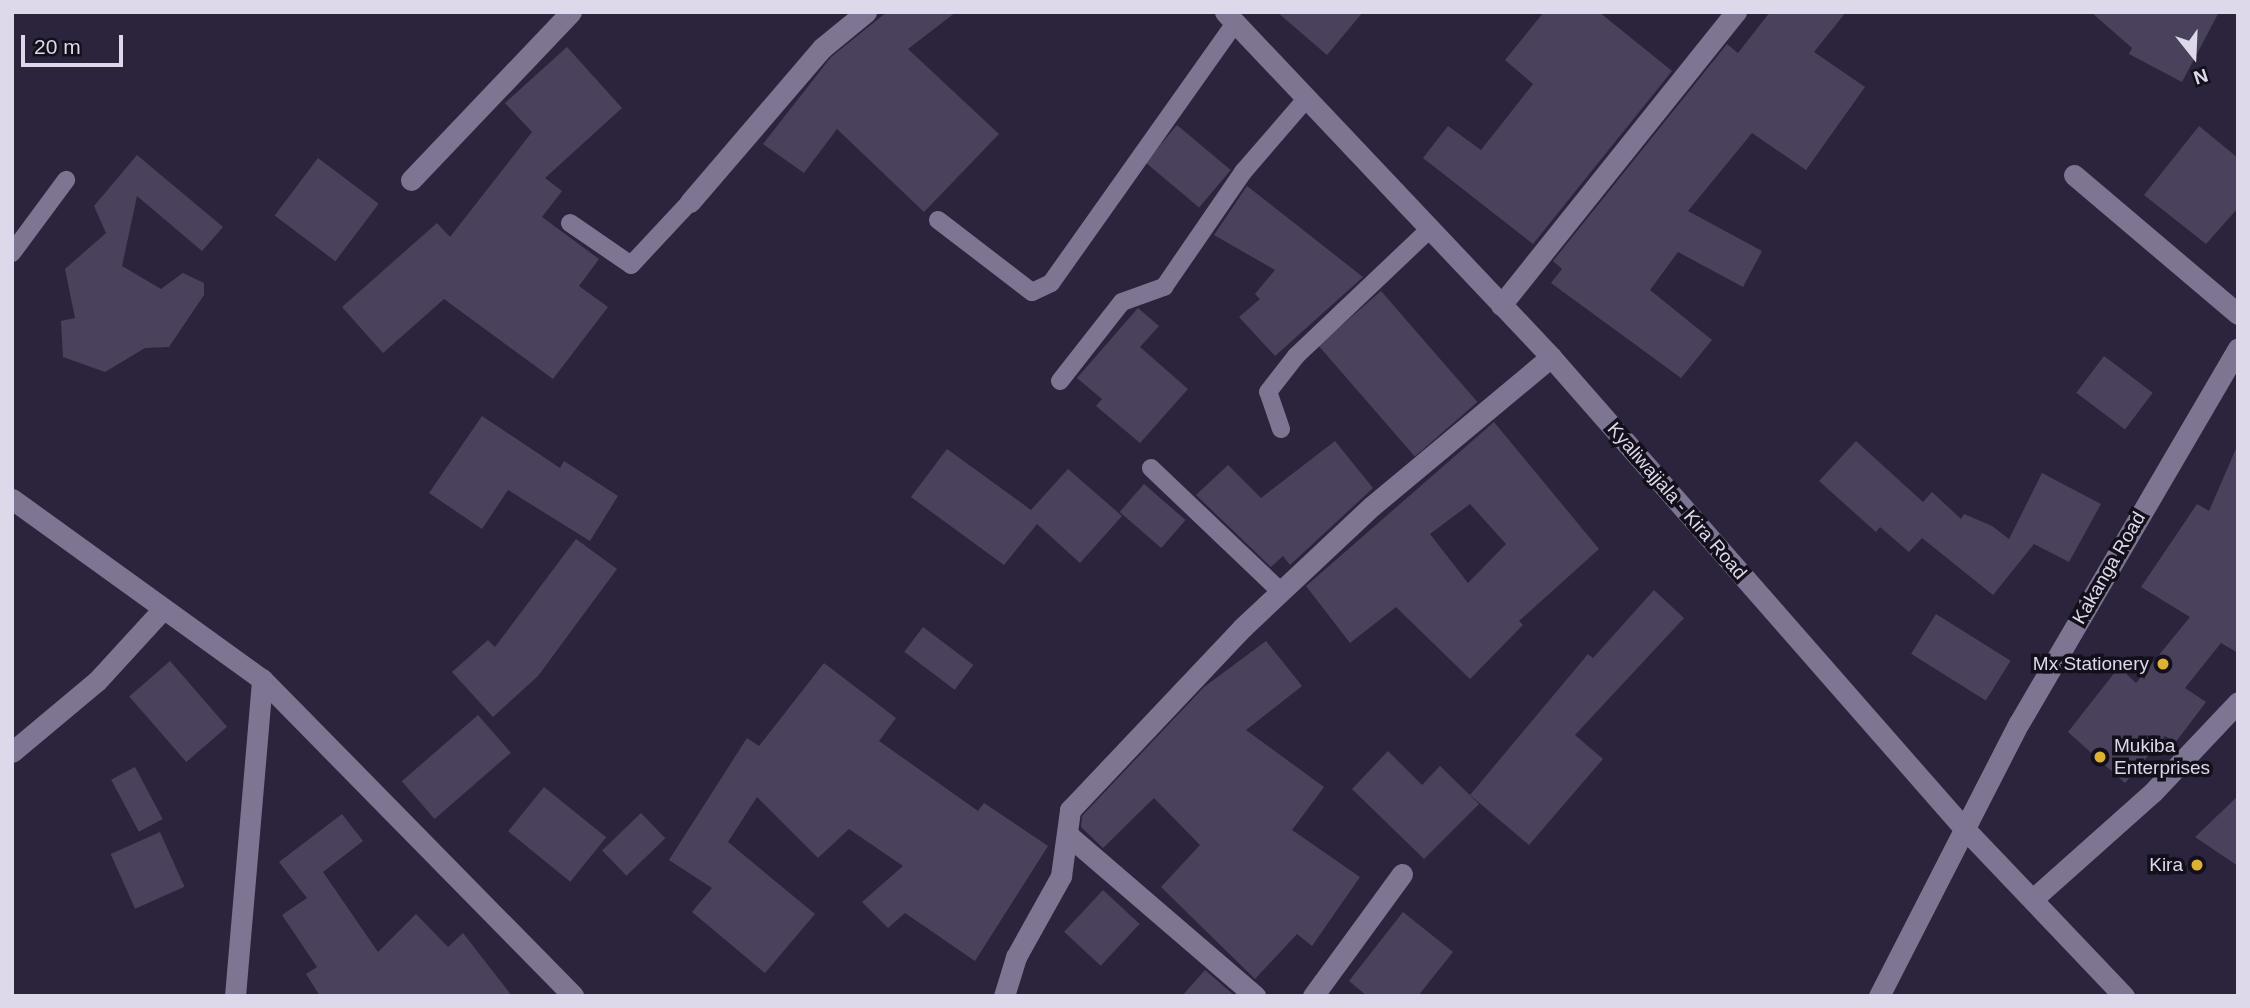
<!DOCTYPE html>
<html>
<head>
<meta charset="utf-8">
<style>
	body { margin:0 }
	#map { position:relative; width:2250px; height:1008px; overflow:hidden; background:#2c243d; font-family:Helvetica,sans-serif }
	div>[style] { position:absolute }
	[style*='--x'] { left:calc(var(--x)*1px); top:calc(var(--y)*1px); width:calc(var(--w)*1px); rotate:calc(var(--a)*1deg) }
	.building>* { inset:0; background:#4a425c; transform-origin:0 0 }
	.service>* { height:18px; margin:-9px; padding:0 9px; transform-origin:9px; border-radius:9px; background:#7d7592 }
	.minor>* { height:21px; margin:-10.5px; padding:0 10.5px; transform-origin:10.5px; border-radius:10.5px; background:#7d7592 }
	.tertiary>* { height:21px; margin:-10.5px; padding:0 10.5px; transform-origin:10.5px; border-radius:10.5px; background:#7d7592 }
	.dots>* { width:19px; height:19px; translate:-50% -50%; box-sizing:border-box; border:4px solid #13101b; border-radius:50% }
	span { translate:-50% -50%; white-space:nowrap; text-align:center; line-height:1.15; -webkit-text-stroke:7px #13101b; paint-order:stroke }
	.street-label { font-size:19px; color:#ded9ea }
	.poi-label { font-size:19px; color:#ded9ea }
	.right { translate:-100% -50%; text-align:right }
	.left { translate:0 -50%; text-align:left }
	.frame { position:absolute; inset:0; border:14px solid #ded9ea; pointer-events:none }
	.north { position:absolute; left:2159px; top:21px; width:70px; height:70px; -webkit-text-stroke:5px #13101b; paint-order:stroke; rotate:162deg; font-size:19px; font-weight:700; line-height:28px; text-align:center; color:#ded9ea }
	.north::after { content:''; display:block; margin:auto; width:24px; height:32px; background:#ded9ea; clip-path:polygon(50% 0,100% 100%,50% 72%,0 100%) }
	.scale { position:absolute; left:21px; top:35px; width:102px; height:32px; box-sizing:border-box; border:4px solid #ded9ea; border-top:0; padding-left:9px; font-size:21px; line-height:24px; white-space:nowrap; color:#ded9ea; -webkit-text-stroke:5px #13101b; paint-order:stroke }
</style>
</head>
<body>
<div id="map">
	<div class="building">
		<i style="clip-path:polygon(887px 12px,956px 12px,908px 49px,999px 134px,924px 212px,837px 129px,804px 173px,763px 144px,831px 57px)"></i>
		<i style="clip-path:polygon(1277px 12px,1363px 12px,1327px 55px)"></i>
		<i style="clip-path:polygon(1544px 12px,1599px 12px,1672px 71px,1533px 244px,1423px 158px,1448px 126px,1481px 150px,1533px 84px,1505px 60px)"></i>
		<i style="clip-path:polygon(1770px 12px,1846px 12px,1814px 52px,1865px 87px,1806px 170px,1752px 133px,1688px 211px,1762px 251px,1743px 287px,1678px 252px,1650px 290px,1712px 340px,1681px 378px,1551px 283px,1562px 269px,1553px 261px,1727px 44px,1738px 53px)"></i>
		<i style="clip-path:polygon(2091px 12px,2219px 12px,2182px 82px,2129px 54px,2132px 48px)"></i>
		<i style="clip-path:polygon(567px 47px,622px 108px,545px 178px,562px 191px,542px 217px,599px 259px,579px 286px,608px 307px,553px 379px,444px 299px,383px 353px,342px 307px,437px 223px,450px 237px,532px 132px,505px 103px)"></i>
		<i style="left:1177px;top:125px;width:70px;height:49px;rotate:40deg"></i>
		<i style="clip-path:polygon(2199px 126px,2238px 158px,2238px 208px,2206px 244px,2144px 195px)"></i>
		<i style="clip-path:polygon(137px 155px,223px 227px,202px 251px,137px 196px,122px 266px,161px 289px,183px 273px,204px 283px,204px 295px,169px 347px,145px 348px,105px 372px,63px 357px,61px 321px,75px 318px,65px 269px,106px 233px,94px 206px)"></i>
		<i style="left:318px;top:158px;width:76px;height:72px;rotate:37deg"></i>
		<i style="clip-path:polygon(1247px 186px,1363px 277px,1275px 356px,1239px 317px,1260px 299px,1255px 294px,1275px 270px,1214px 235px)"></i>
		<i style="left:1381px;top:291px;width:147px;height:83px;rotate:49deg"></i>
		<i style="clip-path:polygon(1138px 308px,1159px 326px,1140px 347px,1188px 389px,1140px 443px,1096px 406px,1102px 399px,1077px 378px)"></i>
		<i style="left:2104px;top:356px;width:61px;height:46px;rotate:37deg"></i>
		<i style="clip-path:polygon(482px 416px,560px 468px,564px 461px,618px 496px,590px 541px,508px 490px,482px 529px,429px 493px)"></i>
		<i style="clip-path:polygon(evenodd,1494px 422px,1599px 549px,1519px 621px,1523px 625px,1470px 679px,1396px 607px,1350px 643px,1306px 586px,1494px 422px,1470px 504px,1506px 544px,1468px 583px,1430px 534px,1470px 504px)"></i>
		<i style="clip-path:polygon(1335px 441px,1373px 488px,1290px 565px,1283px 556px,1271px 567px,1196px 495px,1228px 465px,1261px 498px)"></i>
		<i style="clip-path:polygon(1856px 441px,1923px 502px,1932px 492px,1961px 519px,1964px 514px,1992px 526px,2009px 539px,2042px 473px,2101px 504px,2069px 562px,2034px 544px,1993px 595px,1922px 538px,1909px 552px,1880px 527px,1876px 532px,1819px 481px)"></i>
		<i style="clip-path:polygon(2238px 444px,2238px 653px,2221px 643px,2185px 688px,2206px 702px,2175px 743px,2165px 736px,2125px 783px,2068px 732px,2119px 667px,2136px 683px,2190px 617px,2141px 587px,2197px 504px,2209px 511px)"></i>
		<i style="clip-path:polygon(947px 449px,1031px 510px,1068px 469px,1122px 516px,1080px 563px,1037px 524px,1004px 565px,911px 497px)"></i>
		<i style="left:1144px;top:484px;width:55px;height:37px;rotate:41deg"></i>
		<i style="clip-path:polygon(576px 539px,617px 569px,538px 676px,493px 717px,452px 672px,488px 640px,495px 647px)"></i>
		<i style="clip-path:polygon(1654px 590px,1684px 618px,1575px 735px,1603px 759px,1529px 845px,1470px 795px,1588px 654px,1593px 658px)"></i>
		<i style="left:1936px;top:614px;width:88px;height:47px;rotate:32deg"></i>
		<i style="left:923px;top:627px;width:63px;height:31px;rotate:37deg"></i>
		<i style="clip-path:polygon(1266px 641px,1302px 686px,1246px 730px,1324px 787px,1292px 830px,1360px 877px,1312px 946px,1297px 934px,1255px 979px,1161px 887px,1200px 845px,1154px 798px,1103px 848px,1081px 827px,1082px 816px,1204px 687px)"></i>
		<i style="left:170px;top:661px;width:87px;height:54px;rotate:49deg"></i>
		<i style="clip-path:polygon(824px 663px,896px 718px,879px 741px,978px 811px,984px 803px,1048px 846px,975px 961px,905px 913px,888px 928px,862px 902px,903px 866px,849px 829px,818px 858px,757px 797px,728px 842px,815px 914px,765px 973px,692px 912px,712px 888px,669px 860px,747px 738px,759px 746px)"></i>
		<i style="left:478px;top:715px;width:50px;height:101px;rotate:49deg"></i>
		<i style="clip-path:polygon(1388px 751px,1422px 785px,1440px 766px,1479px 804px,1424px 859px,1352px 789px)"></i>
		<i style="left:135px;top:767px;width:59px;height:27px;rotate:62deg"></i>
		<i style="left:544px;top:787px;width:80px;height:57px;rotate:39deg"></i>
		<i style="clip-path:polygon(2238px 796px,2238px 866px,2195px 837px)"></i>
		<i style="left:641px;top:813px;width:35px;height:54px;rotate:46deg"></i>
		<i style="clip-path:polygon(342px 814px,363px 841px,323px 872px,378px 952px,416px 914px,448px 947px,463px 933px,512px 996px,320px 996px,306px 974px,317px 967px,282px 915px,307px 898px,279px 862px)"></i>
		<i style="left:160px;top:832px;width:60px;height:54px;rotate:66deg"></i>
		<i style="left:1103px;top:890px;width:50px;height:57px;rotate:43deg"></i>
		<i style="clip-path:polygon(1403px 912px,1453px 952px,1418px 996px,1367px 996px,1349px 981px)"></i>
		<i style="clip-path:polygon(1205px 970px,1235px 996px,1182px 996px)"></i>
	</div>
	<div class="service">
		<i style="--x:938;--y:220;--w:118;--a:37.5"></i>
		<i style="--x:1032;--y:292;--w:21;--a:-25"></i>
		<i style="--x:1051;--y:283;--w:319;--a:-54.7"></i>
		<i style="--x:570;--y:223;--w:74;--a:34.5"></i>
		<i style="--x:631;--y:265;--w:86;--a:-46.9"></i>
		<i style="--x:12;--y:253;--w:91;--a:-53.5"></i>
		<i style="--x:1060;--y:381;--w:100;--a:-51.9"></i>
		<i style="--x:1122;--y:302;--w:45;--a:-19.7"></i>
		<i style="--x:1164;--y:287;--w:140;--a:-55.5"></i>
		<i style="--x:1243;--y:172;--w:96;--a:-49.2"></i>
		<i style="--x:1281;--y:429;--w:39;--a:-109"></i>
		<i style="--x:1268;--y:392;--w:46;--a:-52.1"></i>
		<i style="--x:1296;--y:356;--w:183;--a:-43.5"></i>
		<i style="--x:1151;--y:468;--w:180;--a:43.6"></i>
	</div>
	<div class="minor">
		<i style="--x:2074;--y:175;--w:215;--a:40.3"></i>
		<i style="--x:411;--y:180;--w:232;--a:-46.4"></i>
		<i style="--x:690;--y:202;--w:203;--a:-49.4"></i>
		<i style="--x:822;--y:48;--w:57;--a:-39.3"></i>
		<i style="--x:1501;--y:305;--w:376;--a:-51.3"></i>
		<i style="--x:12;--y:499;--w:308;--a:35.8"></i>
		<i style="--x:262;--y:679;--w:444;--a:45.5"></i>
		<i style="--x:12;--y:752;--w:111;--a:-39.9"></i>
		<i style="--x:97;--y:681;--w:98;--a:-47.5"></i>
		<i style="--x:1068;--y:835;--w:247;--a:40.7"></i>
		<i style="--x:2034;--y:898;--w:159;--a:-41.7"></i>
		<i style="--x:2153;--y:792;--w:124;--a:-46.6"></i>
		<i style="--x:235;--y:996;--w:318;--a:-85.1"></i>
		<i style="--x:1004;--y:996;--w:41;--a:-72.9"></i>
		<i style="--x:1016;--y:957;--w:93;--a:-60.9"></i>
		<i style="--x:1061;--y:876;--w:67;--a:-82.2"></i>
		<i style="--x:1070;--y:810;--w:250;--a:-46.6"></i>
		<i style="--x:1242;--y:628;--w:178;--a:-43.2"></i>
		<i style="--x:1372;--y:506;--w:233;--a:-39.8"></i>
		<i style="--x:1313;--y:996;--w:151;--a:-53.9"></i>
		<i style="--x:1879;--y:996;--w:307;--a:-62.9"></i>
		<i style="--x:2019;--y:723;--w:434;--a:-59.7"></i>
	</div>
	<div class="tertiary">
		<i style="--x:1225;--y:12;--w:475;--a:46.6"></i>
		<i style="--x:1551;--y:357;--w:624;--a:48.77"></i>
		<i style="--x:1962;--y:826;--w:235;--a:46.4"></i>
	</div>
	<div class="dots">
		<i style="left:2163px;top:664px;background:#ddb133"></i>
		<i style="left:2100px;top:757px;background:#ddb133"></i>
		<i style="left:2197px;top:865px;background:#ddb133"></i>
	</div>
	<div class="street-label">
		<span style="left:1677px;top:501px;rotate:49deg">Kyaliwajjala - Kira Road</span>
		<span style="left:2109px;top:568px;rotate:-60deg">Kakanga Road</span>
	</div>
	<div class="poi-label">
		<span class="right" style="left:2149px;top:664px">Mx Stationery</span>
		<span class="left" style="left:2114px;top:757px">Mukiba<br>Enterprises</span>
		<span class="right" style="left:2183px;top:865px">Kira</span>
	</div>
	<div class="frame"></div>
	<div class="north">N</div>
	<div class="scale">20 m</div>
</div>
</body>
</html>
